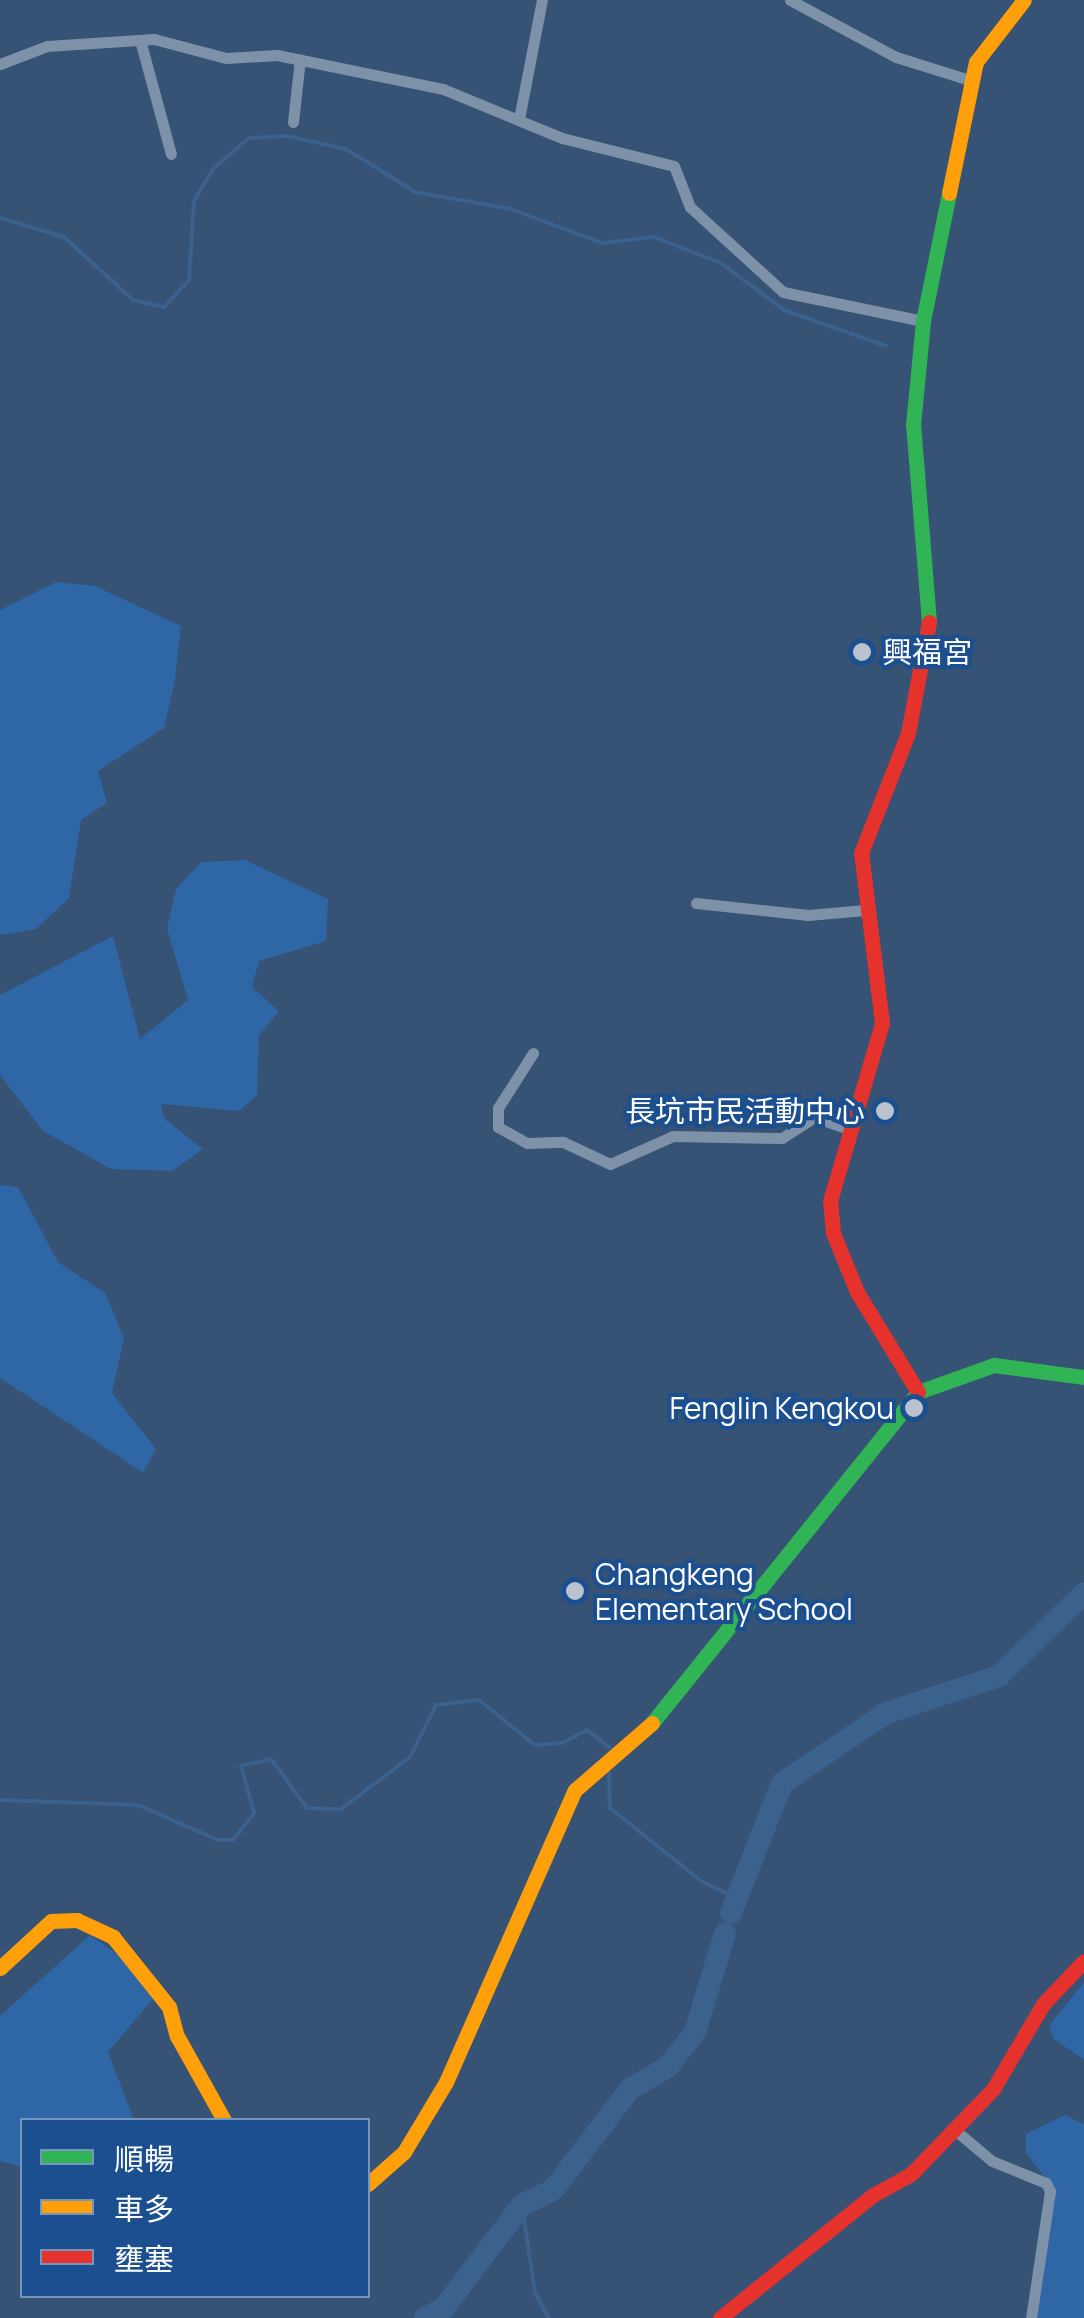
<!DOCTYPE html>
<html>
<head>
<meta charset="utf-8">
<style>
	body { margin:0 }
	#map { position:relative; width:1084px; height:2318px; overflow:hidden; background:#365274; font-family:Manrope,"Noto Sans TC",sans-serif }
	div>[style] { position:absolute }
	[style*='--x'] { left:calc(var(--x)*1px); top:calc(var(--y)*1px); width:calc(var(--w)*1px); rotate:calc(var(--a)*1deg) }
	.green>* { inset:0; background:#2f66a5 }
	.stream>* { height:4px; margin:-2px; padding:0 2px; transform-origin:2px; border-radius:2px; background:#3b618d }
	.river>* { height:22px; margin:-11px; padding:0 11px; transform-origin:11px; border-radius:11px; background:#3b618d }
	.street>* { height:11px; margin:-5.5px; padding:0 5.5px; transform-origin:5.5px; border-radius:5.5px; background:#7d92a8 }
	.fast>* { height:15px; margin:-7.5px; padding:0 7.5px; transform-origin:7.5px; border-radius:7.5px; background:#30b455 }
	.slow>* { height:15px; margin:-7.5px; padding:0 7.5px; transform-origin:7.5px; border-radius:7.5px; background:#ff9f0a }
	.jam>* { height:15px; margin:-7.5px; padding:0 7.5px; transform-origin:7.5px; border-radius:7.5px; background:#e5322d }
	.dots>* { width:28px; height:28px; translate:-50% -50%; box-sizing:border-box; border:5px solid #1b4f8f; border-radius:50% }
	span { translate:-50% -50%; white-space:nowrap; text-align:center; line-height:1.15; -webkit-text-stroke:8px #1b4f8f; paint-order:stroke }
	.poi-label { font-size:30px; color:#fff }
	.left { translate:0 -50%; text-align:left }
	.right { translate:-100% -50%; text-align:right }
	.legend { position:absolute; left:20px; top:2118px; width:350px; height:180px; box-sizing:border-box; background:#1b4f8f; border:2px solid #7695bc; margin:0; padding:12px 18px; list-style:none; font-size:30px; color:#fff }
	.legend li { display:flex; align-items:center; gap:20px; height:50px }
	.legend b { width:50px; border:2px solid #7695bc }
</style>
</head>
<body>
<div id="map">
	<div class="green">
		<i style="clip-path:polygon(56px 582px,95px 586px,181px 626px,175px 680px,164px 728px,98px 771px,107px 803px,81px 820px,69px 898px,36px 929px,0 935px,0 610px)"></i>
		<i style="clip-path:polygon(245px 860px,328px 899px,326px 941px,259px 961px,252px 987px,279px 1011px,259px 1035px,257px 1095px,239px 1111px,161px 1104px,164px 1118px,203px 1149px,172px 1171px,111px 1169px,43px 1131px,0 1075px,0 995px,113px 936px,140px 1039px,188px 1000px,167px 929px,176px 889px,201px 862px)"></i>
		<i style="clip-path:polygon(0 1185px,18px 1187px,58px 1262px,105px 1293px,124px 1338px,112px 1393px,156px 1449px,143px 1473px,0 1378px)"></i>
		<i style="clip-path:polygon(90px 1935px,135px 1967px,153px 1999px,108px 2052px,134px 2120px,22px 2120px,22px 2167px,0 2161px,0 2016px)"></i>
		<i style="clip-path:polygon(1084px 1982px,1084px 2060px,1054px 2039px,1049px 2026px)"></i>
		<i style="clip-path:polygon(1065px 2115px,1084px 2124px,1084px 2318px,1034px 2318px,1046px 2179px,1026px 2153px,1026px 2134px)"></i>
	</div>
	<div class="stream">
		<i style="--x:0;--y:218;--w:67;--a:16.5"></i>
		<i style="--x:64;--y:237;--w:93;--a:42.4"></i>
		<i style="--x:133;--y:300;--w:32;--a:13"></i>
		<i style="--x:164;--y:307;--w:37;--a:-47"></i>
		<i style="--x:189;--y:280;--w:79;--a:-86.4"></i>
		<i style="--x:194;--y:201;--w:39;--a:-59"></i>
		<i style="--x:214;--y:168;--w:46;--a:-40.6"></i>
		<i style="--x:249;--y:138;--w:37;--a:-3"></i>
		<i style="--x:286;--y:136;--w:61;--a:12.2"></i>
		<i style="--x:346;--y:149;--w:81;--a:31.9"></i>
		<i style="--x:415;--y:192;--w:97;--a:10"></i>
		<i style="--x:511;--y:209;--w:97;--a:20.5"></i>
		<i style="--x:602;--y:243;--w:52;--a:-6.6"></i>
		<i style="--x:654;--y:237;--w:72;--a:21.2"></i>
		<i style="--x:721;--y:263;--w:79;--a:36.7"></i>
		<i style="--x:784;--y:310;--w:108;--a:19.4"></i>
		<i style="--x:609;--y:1769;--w:39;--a:89"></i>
		<i style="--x:610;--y:1808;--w:117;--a:38.7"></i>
		<i style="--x:701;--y:1881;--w:39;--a:26"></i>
		<i style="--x:0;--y:1800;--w:138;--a:2.1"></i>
		<i style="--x:138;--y:1805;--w:87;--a:23.6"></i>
		<i style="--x:218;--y:1840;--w:15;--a:0"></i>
		<i style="--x:233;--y:1840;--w:34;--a:-52"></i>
		<i style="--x:254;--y:1813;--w:49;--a:-105.5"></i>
		<i style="--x:241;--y:1766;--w:31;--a:-13"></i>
		<i style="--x:271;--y:1759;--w:61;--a:53.7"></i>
		<i style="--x:307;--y:1808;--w:34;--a:2"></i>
		<i style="--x:341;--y:1809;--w:86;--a:-37"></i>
		<i style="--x:410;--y:1757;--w:58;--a:-63.4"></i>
		<i style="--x:436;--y:1705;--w:43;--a:-6.6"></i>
		<i style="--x:479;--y:1700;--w:72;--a:38.8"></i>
		<i style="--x:535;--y:1745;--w:27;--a:-4"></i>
		<i style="--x:562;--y:1743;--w:28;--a:-27"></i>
		<i style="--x:587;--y:1730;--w:28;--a:38"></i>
		<i style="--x:522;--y:2205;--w:89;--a:81.6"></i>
		<i style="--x:535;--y:2293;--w:29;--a:61"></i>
	</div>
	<div class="river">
		<i style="--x:731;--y:1913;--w:140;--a:-68.6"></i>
		<i style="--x:782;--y:1783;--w:125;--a:-33.9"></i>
		<i style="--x:886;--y:1713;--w:119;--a:-18.1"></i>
		<i style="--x:999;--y:1676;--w:119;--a:-44.3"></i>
		<i style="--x:425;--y:2318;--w:21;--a:-28"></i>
		<i style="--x:444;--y:2308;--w:129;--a:-52.9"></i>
		<i style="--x:522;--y:2205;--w:34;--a:-26"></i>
		<i style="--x:553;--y:2190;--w:127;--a:-52.7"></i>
		<i style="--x:630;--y:2089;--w:44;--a:-30.1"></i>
		<i style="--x:668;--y:2067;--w:44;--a:-52.4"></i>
		<i style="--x:695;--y:2032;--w:103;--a:-73.1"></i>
	</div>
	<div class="street">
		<i style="--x:790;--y:0;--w:120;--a:28.3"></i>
		<i style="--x:896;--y:57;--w:77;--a:17.3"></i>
		<i style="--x:140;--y:40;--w:118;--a:74.8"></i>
		<i style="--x:0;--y:64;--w:50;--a:-21"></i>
		<i style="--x:47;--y:46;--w:107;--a:-3.7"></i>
		<i style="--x:154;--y:39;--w:74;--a:14.8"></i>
		<i style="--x:226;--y:58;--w:51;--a:-3.4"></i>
		<i style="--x:277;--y:55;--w:169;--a:11.6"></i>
		<i style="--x:443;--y:89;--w:129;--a:22.4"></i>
		<i style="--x:562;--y:138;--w:115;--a:14"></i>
		<i style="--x:674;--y:166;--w:44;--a:68.7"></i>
		<i style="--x:690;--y:207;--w:126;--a:42.4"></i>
		<i style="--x:783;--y:292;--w:143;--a:11.7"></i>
		<i style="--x:519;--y:119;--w:121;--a:-79.1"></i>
		<i style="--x:293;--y:122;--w:63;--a:-83.7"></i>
		<i style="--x:696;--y:903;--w:113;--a:6.1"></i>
		<i style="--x:808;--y:915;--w:57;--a:-5"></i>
		<i style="--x:533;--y:1053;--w:65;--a:122.5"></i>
		<i style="--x:498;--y:1108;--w:19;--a:90"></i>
		<i style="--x:498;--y:1127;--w:33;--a:29"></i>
		<i style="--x:527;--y:1143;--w:36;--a:-2"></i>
		<i style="--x:563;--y:1142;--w:52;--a:25.1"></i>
		<i style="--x:610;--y:1164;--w:69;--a:-24"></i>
		<i style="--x:673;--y:1136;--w:109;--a:1.1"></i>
		<i style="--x:782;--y:1138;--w:38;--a:-33"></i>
		<i style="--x:814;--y:1117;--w:40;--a:18.9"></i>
		<i style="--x:955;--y:2130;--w:48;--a:40"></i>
		<i style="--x:992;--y:2161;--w:58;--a:22.2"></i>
		<i style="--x:1046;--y:2183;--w:9;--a:63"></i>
		<i style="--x:1050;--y:2191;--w:128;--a:98.5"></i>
	</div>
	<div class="fast">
		<i style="--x:929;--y:622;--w:198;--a:-94.6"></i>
		<i style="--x:913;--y:425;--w:104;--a:-84.5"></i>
		<i style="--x:923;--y:321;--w:131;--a:-78.5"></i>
		<i style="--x:652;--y:1723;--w:425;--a:-51.2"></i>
		<i style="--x:918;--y:1392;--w:81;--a:-19.6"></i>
		<i style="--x:994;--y:1365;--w:91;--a:7.6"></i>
	</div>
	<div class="slow">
		<i style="--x:949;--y:193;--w:134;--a:-78.4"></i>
		<i style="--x:976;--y:62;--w:78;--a:-52.3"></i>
		<i style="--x:0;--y:1968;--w:69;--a:-42.7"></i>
		<i style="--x:51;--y:1921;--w:26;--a:-2"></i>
		<i style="--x:77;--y:1920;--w:40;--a:25"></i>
		<i style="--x:113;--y:1937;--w:90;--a:51.3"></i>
		<i style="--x:169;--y:2007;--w:30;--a:75"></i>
		<i style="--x:177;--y:2036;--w:96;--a:60.8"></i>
		<i style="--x:368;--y:2184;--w:48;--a:-41.6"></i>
		<i style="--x:404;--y:2152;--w:82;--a:-59"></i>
		<i style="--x:446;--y:2082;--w:319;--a:-66.2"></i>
		<i style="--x:575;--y:1790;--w:102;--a:-41"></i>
	</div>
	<div class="jam">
		<i style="--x:918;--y:1392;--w:117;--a:-121.4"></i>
		<i style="--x:857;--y:1292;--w:64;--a:-112.1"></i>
		<i style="--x:833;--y:1233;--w:32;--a:-95"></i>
		<i style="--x:830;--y:1201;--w:185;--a:-73.7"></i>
		<i style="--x:882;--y:1023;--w:171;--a:-97"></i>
		<i style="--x:861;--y:853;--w:129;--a:-68.6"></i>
		<i style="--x:908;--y:733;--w:113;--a:-79.3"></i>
		<i style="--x:720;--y:2318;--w:196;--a:-38.8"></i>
		<i style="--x:873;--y:2195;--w:43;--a:-28.9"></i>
		<i style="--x:911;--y:2174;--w:118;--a:-46"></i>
		<i style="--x:993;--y:2089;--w:99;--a:-59.5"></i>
		<i style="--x:1043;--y:2004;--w:59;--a:-46.4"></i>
	</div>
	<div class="dots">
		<i style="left:862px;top:652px;background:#b9c2ce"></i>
		<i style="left:885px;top:1111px;background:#b9c2ce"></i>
		<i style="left:914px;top:1408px;background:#b9c2ce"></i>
		<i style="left:575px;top:1591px;background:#b9c2ce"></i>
	</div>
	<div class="poi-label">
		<span class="left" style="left:882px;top:652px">興福宮</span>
		<span class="right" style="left:865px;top:1111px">長坑市民活動中心</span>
		<span class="right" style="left:894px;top:1408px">Fenglin Kengkou</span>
		<span class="left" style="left:595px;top:1591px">Changkeng<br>Elementary School</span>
	</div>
	<ul class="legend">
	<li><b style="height:12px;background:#30b455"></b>順暢</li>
	<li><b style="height:12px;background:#ff9f0a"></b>車多</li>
	<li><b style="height:12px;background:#e5322d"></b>壅塞</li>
	</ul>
</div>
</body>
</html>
